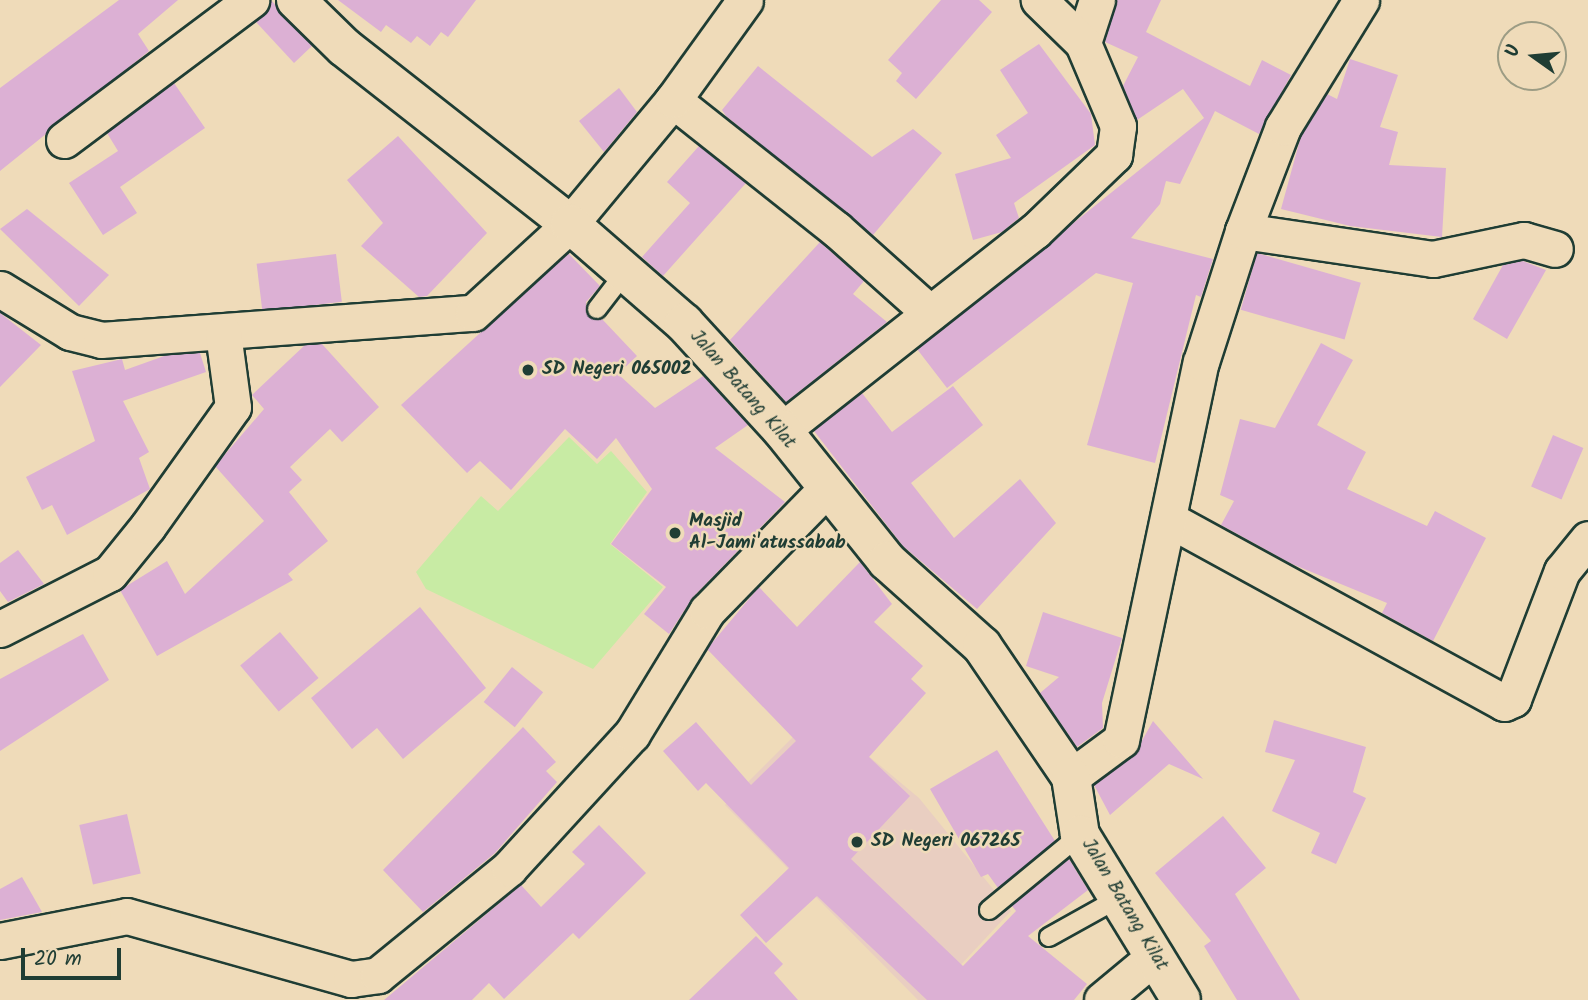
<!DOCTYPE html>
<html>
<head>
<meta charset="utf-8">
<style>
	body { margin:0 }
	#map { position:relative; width:1588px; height:1000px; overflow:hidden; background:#efdbb9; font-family:Kalam,sans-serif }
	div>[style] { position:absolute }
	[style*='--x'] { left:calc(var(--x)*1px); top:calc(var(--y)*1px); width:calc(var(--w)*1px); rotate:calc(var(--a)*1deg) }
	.built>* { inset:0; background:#e9cec1 }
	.green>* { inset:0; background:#c8eba4 }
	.building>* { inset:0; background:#dcb0d4; transform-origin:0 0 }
	.roads { filter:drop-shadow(2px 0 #1f3d34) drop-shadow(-2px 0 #1f3d34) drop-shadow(0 2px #1f3d34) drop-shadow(0 -2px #1f3d34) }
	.service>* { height:18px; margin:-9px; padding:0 9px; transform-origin:9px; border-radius:9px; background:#efdbb9 }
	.minor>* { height:35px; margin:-17.5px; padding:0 17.5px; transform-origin:17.5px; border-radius:17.5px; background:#efdbb9 }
	.tertiary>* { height:38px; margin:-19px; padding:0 19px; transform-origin:19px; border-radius:19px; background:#efdbb9 }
	.dots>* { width:19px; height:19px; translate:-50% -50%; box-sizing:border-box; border:4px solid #efdbb9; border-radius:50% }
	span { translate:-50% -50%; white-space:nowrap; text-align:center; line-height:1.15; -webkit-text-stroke:5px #efdbb9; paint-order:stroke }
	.poi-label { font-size:19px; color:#1f3d34; font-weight:700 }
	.left { translate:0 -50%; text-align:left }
	.street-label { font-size:19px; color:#1f3d34 }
	.north { position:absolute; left:1497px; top:21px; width:70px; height:70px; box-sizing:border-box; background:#efdbb9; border:2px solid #9c9c84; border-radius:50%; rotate:285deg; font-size:19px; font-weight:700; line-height:28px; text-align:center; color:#1f3d34 }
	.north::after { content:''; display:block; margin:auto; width:24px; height:32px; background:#1f3d34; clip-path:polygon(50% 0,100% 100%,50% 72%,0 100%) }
	.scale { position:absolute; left:21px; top:948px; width:100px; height:32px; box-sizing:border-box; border:4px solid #1f3d34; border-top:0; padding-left:9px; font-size:21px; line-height:24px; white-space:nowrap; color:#1f3d34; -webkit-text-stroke:5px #efdbb9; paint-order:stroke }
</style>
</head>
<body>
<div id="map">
	<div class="built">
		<i style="clip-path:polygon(817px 713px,919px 798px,1011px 911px,928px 1000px,918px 1000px,725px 805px)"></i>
	</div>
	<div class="green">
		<i style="clip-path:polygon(569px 437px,597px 464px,611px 451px,647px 492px,610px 544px,663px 587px,593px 669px,426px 589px,416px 572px,481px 496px,498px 511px)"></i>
	</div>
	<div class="building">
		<i style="clip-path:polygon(119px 0,178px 0,138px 34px,149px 51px,0 171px,0 88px)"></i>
		<i style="clip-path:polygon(271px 0,312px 46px,294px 63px,256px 22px)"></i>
		<i style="clip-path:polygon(338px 0,476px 0,448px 37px,441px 32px,430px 46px,417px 36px,411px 43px,386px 25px,381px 32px)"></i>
		<i style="clip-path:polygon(941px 0,979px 0,992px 12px,916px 99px,896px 81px,902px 73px,888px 60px)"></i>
		<i style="clip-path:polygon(1117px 0,1161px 0,1146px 32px,1250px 86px,1262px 60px,1291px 75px,1259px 134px,1215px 111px,1180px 184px,1166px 181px,1160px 204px,1131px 238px,1213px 259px,1201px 297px,1196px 295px,1155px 463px,1087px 445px,1133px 283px,1096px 273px,947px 388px,917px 349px,1204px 118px,1183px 89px,1137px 120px,1123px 86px,1138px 57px,1105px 42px)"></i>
		<i style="clip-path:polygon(1039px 44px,1091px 114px,1095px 145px,1014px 203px,1019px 218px,1002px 232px,973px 240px,955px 174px,1011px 158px,996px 135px,1028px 113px,1000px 70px)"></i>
		<i style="clip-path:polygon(1350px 59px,1398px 75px,1380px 127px,1398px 132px,1389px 165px,1446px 168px,1442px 237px,1350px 226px,1281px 209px,1301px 136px,1327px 94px,1337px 99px)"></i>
		<i style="clip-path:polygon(758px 66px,872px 157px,913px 129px,942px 153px,873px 235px,726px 116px,722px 110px)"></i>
		<i style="clip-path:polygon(174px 83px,205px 128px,120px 187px,137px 213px,103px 235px,69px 183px,118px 151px,107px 133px)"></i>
		<i style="clip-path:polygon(619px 88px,637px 112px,604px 152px,579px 121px)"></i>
		<i style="clip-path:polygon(398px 136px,487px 233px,427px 296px,419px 297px,361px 246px,383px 223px,347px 180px)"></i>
		<i style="clip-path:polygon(699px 146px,746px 183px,663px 276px,642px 257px,690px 203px,667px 182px)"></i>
		<i style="clip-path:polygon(27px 209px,109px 275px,79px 306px,0 229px)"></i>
		<i style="clip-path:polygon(820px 242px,864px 281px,853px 294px,887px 322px,786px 402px,730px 340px)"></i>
		<i style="clip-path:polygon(568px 253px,600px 286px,586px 302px,587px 314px,602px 319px,637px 356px,618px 374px,655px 408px,703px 376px,748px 425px,715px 448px,785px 502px,693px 597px,669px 634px,644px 614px,666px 587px,611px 544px,652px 489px,616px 438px,597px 459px,565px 429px,511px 490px,480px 461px,467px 473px,401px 405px)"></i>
		<i style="left:1257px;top:253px;width:108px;height:59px;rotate:16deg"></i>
		<i style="left:336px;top:254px;width:48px;height:80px;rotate:83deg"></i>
		<i style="clip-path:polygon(1523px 261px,1546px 270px,1507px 339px,1473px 319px,1503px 265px)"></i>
		<i style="clip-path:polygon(0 313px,41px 345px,0 387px)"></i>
		<i style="clip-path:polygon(1321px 343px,1353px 360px,1317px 425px,1366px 452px,1347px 489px,1427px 526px,1435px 511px,1486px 538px,1433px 641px,1382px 613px,1387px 603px,1292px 564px,1221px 525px,1234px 501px,1220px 495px,1240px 419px,1275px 428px)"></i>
		<i style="clip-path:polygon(322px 344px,379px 407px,342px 442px,330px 429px,290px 467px,302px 480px,289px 492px,328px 541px,288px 574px,293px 580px,157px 656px,120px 590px,167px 561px,185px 594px,264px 521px,215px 466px,264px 409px,252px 395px,305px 345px)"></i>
		<i style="clip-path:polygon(200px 353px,206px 372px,123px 401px,149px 452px,139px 458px,150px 489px,67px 535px,52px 505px,42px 510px,26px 477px,95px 441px,72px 371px,122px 359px,125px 370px,167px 355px)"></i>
		<i style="clip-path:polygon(953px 386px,983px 425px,911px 483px,954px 538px,1020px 479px,1056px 523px,977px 609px,903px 546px,814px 431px,862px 393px,892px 432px)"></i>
		<i style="left:1553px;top:435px;width:33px;height:56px;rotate:23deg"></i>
		<i style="clip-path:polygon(18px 550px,44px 584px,8px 602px,0 591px,0 563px)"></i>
		<i style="clip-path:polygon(860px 562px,892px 604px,874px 622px,923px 666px,911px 679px,926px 693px,869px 757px,910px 796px,851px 859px,963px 966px,1016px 911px,1012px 906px,1069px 859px,1088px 890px,1028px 936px,1087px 984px,1074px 1000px,927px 1000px,817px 896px,766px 943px,740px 915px,789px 868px,706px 783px,698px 791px,663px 751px,696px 722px,751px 785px,796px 741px,707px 649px,759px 587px,797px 627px)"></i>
		<i style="clip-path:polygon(420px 607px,486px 688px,403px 759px,377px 728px,352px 749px,311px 698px)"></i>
		<i style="clip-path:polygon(1043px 612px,1122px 638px,1102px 703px,1103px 728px,1077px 747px,1040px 693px,1059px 677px,1026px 666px)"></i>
		<i style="left:280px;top:632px;width:60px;height:52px;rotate:50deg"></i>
		<i style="clip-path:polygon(83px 634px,109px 680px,0 751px,0 679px)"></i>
		<i style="left:512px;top:667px;width:40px;height:45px;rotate:39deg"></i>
		<i style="clip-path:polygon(1274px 720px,1366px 747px,1353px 792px,1366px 798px,1336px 864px,1311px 853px,1320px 833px,1272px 811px,1295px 760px,1265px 752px)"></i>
		<i style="clip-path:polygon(1153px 721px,1203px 779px,1169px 764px,1110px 815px,1094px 785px,1134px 755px)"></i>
		<i style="clip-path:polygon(523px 727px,556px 762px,546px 771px,557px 782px,495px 853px,423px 912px,383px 870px)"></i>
		<i style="clip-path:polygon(997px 750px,1055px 841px,998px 888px,988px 874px,981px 877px,930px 789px)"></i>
		<i style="left:127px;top:814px;width:61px;height:49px;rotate:77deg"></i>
		<i style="clip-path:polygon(1223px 816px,1266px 868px,1235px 894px,1300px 1000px,1237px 1000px,1204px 946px,1211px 941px,1155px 873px)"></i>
		<i style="clip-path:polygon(599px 825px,646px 873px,579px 939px,573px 933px,504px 999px,489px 983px,472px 1000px,384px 1000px,521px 885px,541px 907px,585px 864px,572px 852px)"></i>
		<i style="clip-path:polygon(22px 877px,42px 912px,0 920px,0 889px)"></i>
		<i style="clip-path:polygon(756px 936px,783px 964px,774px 973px,798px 1000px,689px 1000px)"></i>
	</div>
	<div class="roads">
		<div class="service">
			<i style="--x:597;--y:309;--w:44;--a:-52.4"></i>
			<i style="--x:989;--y:910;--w:118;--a:-39.5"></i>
			<i style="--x:1049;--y:937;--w:82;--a:-29.1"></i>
		</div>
		<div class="minor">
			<i style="--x:1083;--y:43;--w:45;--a:-72"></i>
			<i style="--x:673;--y:100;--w:208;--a:38.4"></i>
			<i style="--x:836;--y:229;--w:126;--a:41.8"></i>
			<i style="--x:64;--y:140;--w:234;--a:-36.8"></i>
			<i style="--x:1243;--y:231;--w:192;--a:8.4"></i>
			<i style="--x:1433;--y:259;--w:93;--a:-11.8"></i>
			<i style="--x:1524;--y:240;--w:32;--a:16"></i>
			<i style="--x:0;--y:289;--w:82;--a:31.6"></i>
			<i style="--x:70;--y:332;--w:32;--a:14"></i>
			<i style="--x:101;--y:340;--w:373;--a:-4.2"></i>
			<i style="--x:473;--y:313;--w:132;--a:-42.5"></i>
			<i style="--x:570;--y:224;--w:161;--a:-50.3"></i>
			<i style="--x:673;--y:100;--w:123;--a:-54.2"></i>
			<i style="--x:782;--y:430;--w:322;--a:-38.2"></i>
			<i style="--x:1035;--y:231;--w:110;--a:-43.9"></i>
			<i style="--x:1114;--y:155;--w:29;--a:-82"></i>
			<i style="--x:1118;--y:126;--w:90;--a:-112.9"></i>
			<i style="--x:1083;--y:43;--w:62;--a:-135.7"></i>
			<i style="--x:1170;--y:520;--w:381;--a:28.7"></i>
			<i style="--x:1504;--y:703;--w:10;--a:-24"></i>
			<i style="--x:1513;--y:699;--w:137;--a:-69.1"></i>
			<i style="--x:1562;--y:571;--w:41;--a:-50.9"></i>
			<i style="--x:0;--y:629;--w:123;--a:-27"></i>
			<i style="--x:110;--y:573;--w:60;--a:-51"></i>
			<i style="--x:148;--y:526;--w:146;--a:-54.5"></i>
			<i style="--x:233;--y:407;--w:75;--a:-97.7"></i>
			<i style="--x:1071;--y:777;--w:62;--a:-36.5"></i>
			<i style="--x:1121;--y:740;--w:386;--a:-78.1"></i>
			<i style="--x:1201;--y:362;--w:138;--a:-72.2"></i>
			<i style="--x:1243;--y:231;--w:111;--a:-69"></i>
			<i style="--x:1283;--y:127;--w:149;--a:-58.4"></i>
			<i style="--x:0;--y:941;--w:129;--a:-11.1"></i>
			<i style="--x:127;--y:916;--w:233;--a:15.7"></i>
			<i style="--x:351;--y:979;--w:27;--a:-8"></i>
			<i style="--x:378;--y:975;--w:169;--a:-39.2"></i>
			<i style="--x:509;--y:868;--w:182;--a:-47.5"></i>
			<i style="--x:632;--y:734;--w:144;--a:-58.6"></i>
			<i style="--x:707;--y:611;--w:168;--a:-45.7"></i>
			<i style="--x:1102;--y:1000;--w:69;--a:-39.7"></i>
		</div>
		<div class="tertiary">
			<i style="--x:296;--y:0;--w:67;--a:44.4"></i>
			<i style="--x:344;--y:47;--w:287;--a:38.1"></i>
			<i style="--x:570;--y:224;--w:151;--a:41"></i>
			<i style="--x:684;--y:323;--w:145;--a:47.5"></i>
			<i style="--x:782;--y:430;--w:168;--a:51.3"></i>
			<i style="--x:887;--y:561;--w:127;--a:41.8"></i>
			<i style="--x:982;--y:646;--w:158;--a:55.8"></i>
			<i style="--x:1071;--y:777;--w:59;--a:81.2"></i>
			<i style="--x:1080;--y:835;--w:193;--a:58.5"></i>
		</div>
	</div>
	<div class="dots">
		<i style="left:528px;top:370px;background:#1f3d34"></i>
		<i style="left:675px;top:533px;background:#1f3d34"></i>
		<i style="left:857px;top:842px;background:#1f3d34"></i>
	</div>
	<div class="poi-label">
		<span class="left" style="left:542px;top:370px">SD Negeri 065002</span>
		<span class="left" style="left:689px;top:533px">Masjid<br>Al-Jami'atussabab</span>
		<span class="left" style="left:871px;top:842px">SD Negeri 067265</span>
	</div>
	<div class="street-label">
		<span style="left:742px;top:390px;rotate:49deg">Jalan Batang Kilat</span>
		<span style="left:1124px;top:905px;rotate:59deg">Jalan Batang Kilat</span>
	</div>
	<div class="north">U</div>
	<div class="scale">20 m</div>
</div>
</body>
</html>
